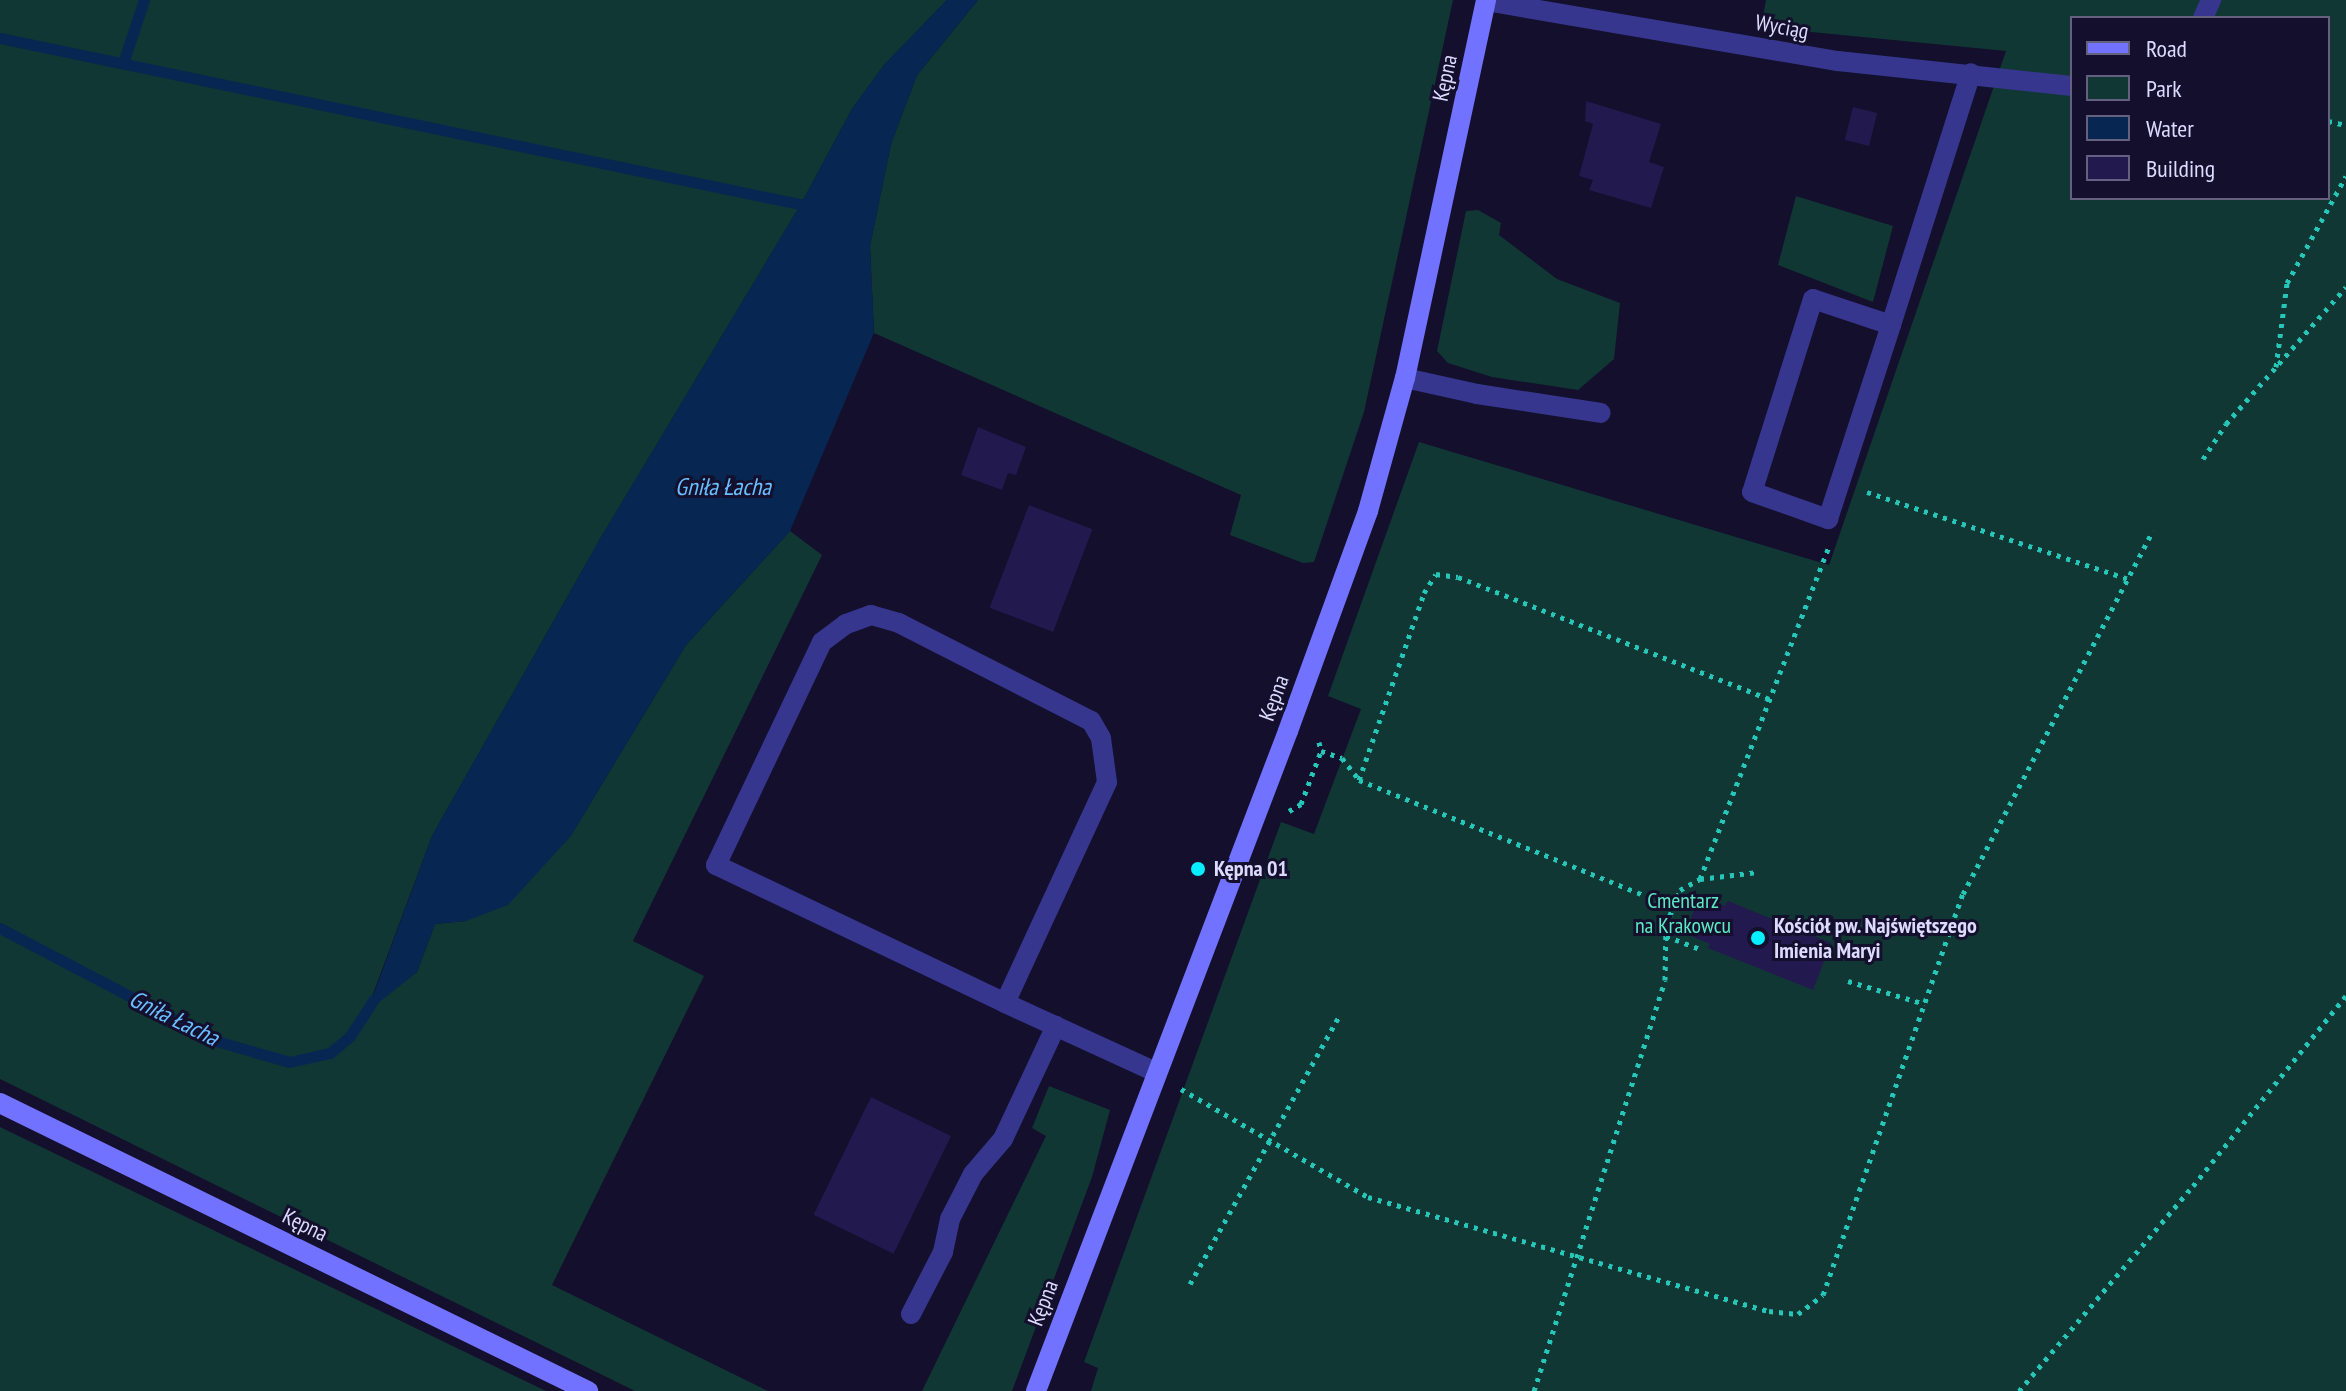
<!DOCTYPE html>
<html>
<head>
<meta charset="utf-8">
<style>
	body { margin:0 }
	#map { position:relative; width:2346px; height:1391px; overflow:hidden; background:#130f2c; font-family:"PT Sans Narrow",sans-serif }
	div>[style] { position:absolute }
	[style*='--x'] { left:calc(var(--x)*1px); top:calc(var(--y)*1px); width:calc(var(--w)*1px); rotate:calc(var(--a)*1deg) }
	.green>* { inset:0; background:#113734 }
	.water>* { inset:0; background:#082652 }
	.stream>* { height:11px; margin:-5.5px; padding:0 5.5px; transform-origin:5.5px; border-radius:5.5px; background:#082652 }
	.building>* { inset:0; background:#22194f; transform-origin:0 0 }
	.path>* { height:5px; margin-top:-2.5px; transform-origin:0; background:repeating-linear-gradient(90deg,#26c7b8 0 4px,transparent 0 10px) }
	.lane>* { height:20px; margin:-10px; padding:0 10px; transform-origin:10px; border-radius:10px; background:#37368f }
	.street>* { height:20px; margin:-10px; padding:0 10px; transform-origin:10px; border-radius:10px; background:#37368f }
	.secondary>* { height:20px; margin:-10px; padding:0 10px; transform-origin:10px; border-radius:10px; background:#7172ff }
	.dots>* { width:22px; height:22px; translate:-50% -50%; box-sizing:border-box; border:4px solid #130f2c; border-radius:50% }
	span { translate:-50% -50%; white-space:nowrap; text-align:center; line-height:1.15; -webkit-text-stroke:6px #130f2c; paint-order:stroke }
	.street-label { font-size:22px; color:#dddaff }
	.poi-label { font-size:22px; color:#dddaff; font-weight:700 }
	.left { translate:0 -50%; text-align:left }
	.park-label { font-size:22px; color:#5beac2 }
	.water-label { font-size:24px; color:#68beff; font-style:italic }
	.legend { position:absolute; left:2070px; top:16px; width:260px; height:184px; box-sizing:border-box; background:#130f2c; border:2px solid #646080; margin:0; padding:10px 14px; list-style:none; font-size:24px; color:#dddaff }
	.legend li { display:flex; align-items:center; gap:16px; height:40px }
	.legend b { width:40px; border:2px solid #646080 }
</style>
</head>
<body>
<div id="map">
	<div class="green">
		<i style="clip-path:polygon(0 0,947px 0,884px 65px,852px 109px,801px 204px,600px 539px,432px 836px,367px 1010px,417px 972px,435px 924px,466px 921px,570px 837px,686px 645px,790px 531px,822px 555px,633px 941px,704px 976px,552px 1285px,768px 1391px,635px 1391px,0 1079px)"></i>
		<i style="clip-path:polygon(978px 0,1453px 0,1364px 412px,1314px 562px,1303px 563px,1230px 535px,1241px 495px,874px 333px,870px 246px,891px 144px,917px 75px)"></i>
		<i style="clip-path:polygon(evenodd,1766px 0,2346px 0,2346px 1391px,1091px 1391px,1098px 1368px,1084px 1362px,1281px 822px,1314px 834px,1361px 709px,1328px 696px,1419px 442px,1829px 565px,2006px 51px,1761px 27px,1766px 0,2072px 18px,2328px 18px,2328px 198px,2072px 198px,2072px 18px)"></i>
		<i style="clip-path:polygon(1796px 196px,1893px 226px,1873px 302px,1778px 265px)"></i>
		<i style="clip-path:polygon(1478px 210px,1501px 223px,1499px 235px,1557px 279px,1620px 303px,1614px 359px,1578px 390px,1492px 377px,1448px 363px,1437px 351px,1466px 211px)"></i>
		<i style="clip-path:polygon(1049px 1086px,1110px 1110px,1092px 1177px,1012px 1391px,922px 1391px,1046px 1136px,1032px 1128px)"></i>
		<i style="clip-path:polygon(0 1127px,519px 1378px,546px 1391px,0 1391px)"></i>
	</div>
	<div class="water">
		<i style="clip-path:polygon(947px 0,978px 0,917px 75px,891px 144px,870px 246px,874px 333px,790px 531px,686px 645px,570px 837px,508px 905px,466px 921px,435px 924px,417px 972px,367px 1012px,432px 836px,600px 539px,801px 204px,852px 109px,884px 65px)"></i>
	</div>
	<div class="stream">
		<i style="--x:0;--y:38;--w:831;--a:11.73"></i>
		<i style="--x:123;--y:63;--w:66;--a:-71.6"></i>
		<i style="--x:0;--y:928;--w:241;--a:27.7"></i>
		<i style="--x:213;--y:1040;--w:79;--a:16.1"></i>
		<i style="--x:289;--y:1062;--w:42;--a:-12.4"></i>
		<i style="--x:330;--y:1053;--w:26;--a:-40"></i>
		<i style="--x:350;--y:1036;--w:44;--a:-57"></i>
	</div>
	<div class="building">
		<i style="clip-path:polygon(1586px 101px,1661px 124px,1649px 162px,1664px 167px,1651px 208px,1589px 190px,1593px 180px,1579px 176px,1593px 124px,1585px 121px)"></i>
		<i style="left:1853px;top:107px;width:25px;height:34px;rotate:14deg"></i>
		<i style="clip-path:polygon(978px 427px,1026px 447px,1016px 475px,1008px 473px,1002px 490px,961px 475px)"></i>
		<i style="left:1029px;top:505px;width:68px;height:110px;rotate:21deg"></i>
		<i style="clip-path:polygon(1700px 896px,1725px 906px,1728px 901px,1831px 943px,1813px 990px,1708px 948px,1710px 944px,1685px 933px)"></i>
		<i style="left:871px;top:1097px;width:89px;height:131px;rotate:26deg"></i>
	</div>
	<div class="path">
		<i style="--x:2328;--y:121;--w:18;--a:13"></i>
		<i style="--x:2276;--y:367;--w:85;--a:-82.5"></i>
		<i style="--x:2287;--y:283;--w:122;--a:-61.1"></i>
		<i style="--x:2203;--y:459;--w:42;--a:-56.7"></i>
		<i style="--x:2226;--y:424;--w:182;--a:-48.8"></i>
		<i style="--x:1867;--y:492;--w:275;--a:18.4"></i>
		<i style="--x:1319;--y:742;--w:9;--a:77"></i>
		<i style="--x:1321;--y:751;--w:22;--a:18"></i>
		<i style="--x:1342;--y:758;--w:28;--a:52"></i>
		<i style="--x:1359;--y:780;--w:339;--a:22"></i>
		<i style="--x:1359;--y:780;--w:198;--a:-70.8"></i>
		<i style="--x:1424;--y:593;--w:22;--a:-58"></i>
		<i style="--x:1436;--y:574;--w:22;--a:8"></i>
		<i style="--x:1458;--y:577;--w:334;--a:21.4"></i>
		<i style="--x:1289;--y:811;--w:14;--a:-30"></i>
		<i style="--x:1301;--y:804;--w:57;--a:-69.3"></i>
		<i style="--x:1700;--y:879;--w:58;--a:-6.9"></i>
		<i style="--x:1666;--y:936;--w:36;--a:21"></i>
		<i style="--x:1848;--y:981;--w:80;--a:16.6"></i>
		<i style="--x:1181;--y:1089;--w:216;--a:30"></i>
		<i style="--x:1368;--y:1197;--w:417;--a:15.9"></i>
		<i style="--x:1769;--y:1311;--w:29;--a:6"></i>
		<i style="--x:1798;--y:1314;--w:31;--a:-37"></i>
		<i style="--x:1823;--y:1295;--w:425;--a:-70.8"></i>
		<i style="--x:1963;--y:894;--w:410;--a:-62.4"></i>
		<i style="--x:1190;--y:1284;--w:307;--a:-60.9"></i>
		<i style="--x:1534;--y:1391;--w:431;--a:-72.3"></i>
		<i style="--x:1665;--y:980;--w:55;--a:-89"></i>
		<i style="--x:1666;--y:925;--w:38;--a:-68"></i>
		<i style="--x:1680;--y:890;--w:23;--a:-29"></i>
		<i style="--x:1700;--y:879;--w:356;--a:-68.8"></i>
		<i style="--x:2019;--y:1391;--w:269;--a:-49.7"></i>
		<i style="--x:2193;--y:1186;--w:244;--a:-51.2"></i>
	</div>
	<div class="lane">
		<i style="--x:2203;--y:18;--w:20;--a:-66"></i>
		<i style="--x:1891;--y:325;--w:82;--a:-161.6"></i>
		<i style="--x:1813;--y:299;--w:202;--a:107.5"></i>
		<i style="--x:1752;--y:492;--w:81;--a:19.6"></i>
		<i style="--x:1828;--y:519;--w:204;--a:-72"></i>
		<i style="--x:1891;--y:325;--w:264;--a:-72.4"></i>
		<i style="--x:1405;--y:378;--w:74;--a:12.5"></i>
		<i style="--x:1477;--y:394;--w:125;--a:8.7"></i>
		<i style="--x:1005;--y:1003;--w:243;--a:-65.2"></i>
		<i style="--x:1107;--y:782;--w:44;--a:-97.8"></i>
		<i style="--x:1101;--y:738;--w:20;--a:-120"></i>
		<i style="--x:1091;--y:721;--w:216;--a:-153"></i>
		<i style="--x:899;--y:623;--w:29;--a:-164"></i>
		<i style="--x:871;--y:615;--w:27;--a:160"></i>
		<i style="--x:846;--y:624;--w:30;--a:143"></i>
		<i style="--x:822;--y:642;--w:247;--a:115.4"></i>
		<i style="--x:716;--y:865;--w:320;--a:25.5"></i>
		<i style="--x:1005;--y:1003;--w:166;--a:24.6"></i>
		<i style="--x:911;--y:1314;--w:70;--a:-62.7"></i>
		<i style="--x:943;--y:1252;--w:34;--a:-78"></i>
		<i style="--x:950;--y:1219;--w:51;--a:-62.9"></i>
		<i style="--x:973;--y:1174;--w:46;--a:-49.4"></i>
		<i style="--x:1003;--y:1139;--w:125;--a:-64.9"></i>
	</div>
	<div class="street">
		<i style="--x:1486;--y:1;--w:357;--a:9.7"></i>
		<i style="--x:1838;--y:61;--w:235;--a:6.1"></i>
	</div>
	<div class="secondary">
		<i style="--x:0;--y:1103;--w:655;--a:26.1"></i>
		<i style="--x:1036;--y:1391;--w:706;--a:-69.1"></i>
		<i style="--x:1288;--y:731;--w:234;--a:-70"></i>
		<i style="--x:1368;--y:511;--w:138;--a:-74.5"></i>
		<i style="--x:1405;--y:378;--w:387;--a:-77.9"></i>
	</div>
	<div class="dots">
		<i style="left:1198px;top:869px;background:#06eeff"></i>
		<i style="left:1758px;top:938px;background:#06eeff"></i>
	</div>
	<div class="street-label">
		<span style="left:1782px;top:27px;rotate:10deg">Wyciąg</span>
		<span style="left:1445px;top:78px;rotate:-78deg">Kępna</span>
		<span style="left:1274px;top:698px;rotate:-70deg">Kępna</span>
		<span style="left:305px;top:1225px;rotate:26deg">Kępna</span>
		<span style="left:1043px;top:1303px;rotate:-69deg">Kępna</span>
	</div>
	<div class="poi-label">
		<span class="left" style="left:1214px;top:869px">Kępna 01</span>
		<span class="left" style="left:1774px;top:938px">Kościół pw. Najświętszego<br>Imienia Maryi</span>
	</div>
	<div class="park-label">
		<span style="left:1683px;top:913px">Cmentarz<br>na Krakowcu</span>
	</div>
	<div class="water-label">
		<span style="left:723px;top:487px">Gniła Łacha</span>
		<span style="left:174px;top:1018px;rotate:26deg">Gniła Łacha</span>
	</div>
	<ul class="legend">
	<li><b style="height:10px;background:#7172ff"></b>Road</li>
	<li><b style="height:22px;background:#113734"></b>Park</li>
	<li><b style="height:22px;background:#082652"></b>Water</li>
	<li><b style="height:22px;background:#22194f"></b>Building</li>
	</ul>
</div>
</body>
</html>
